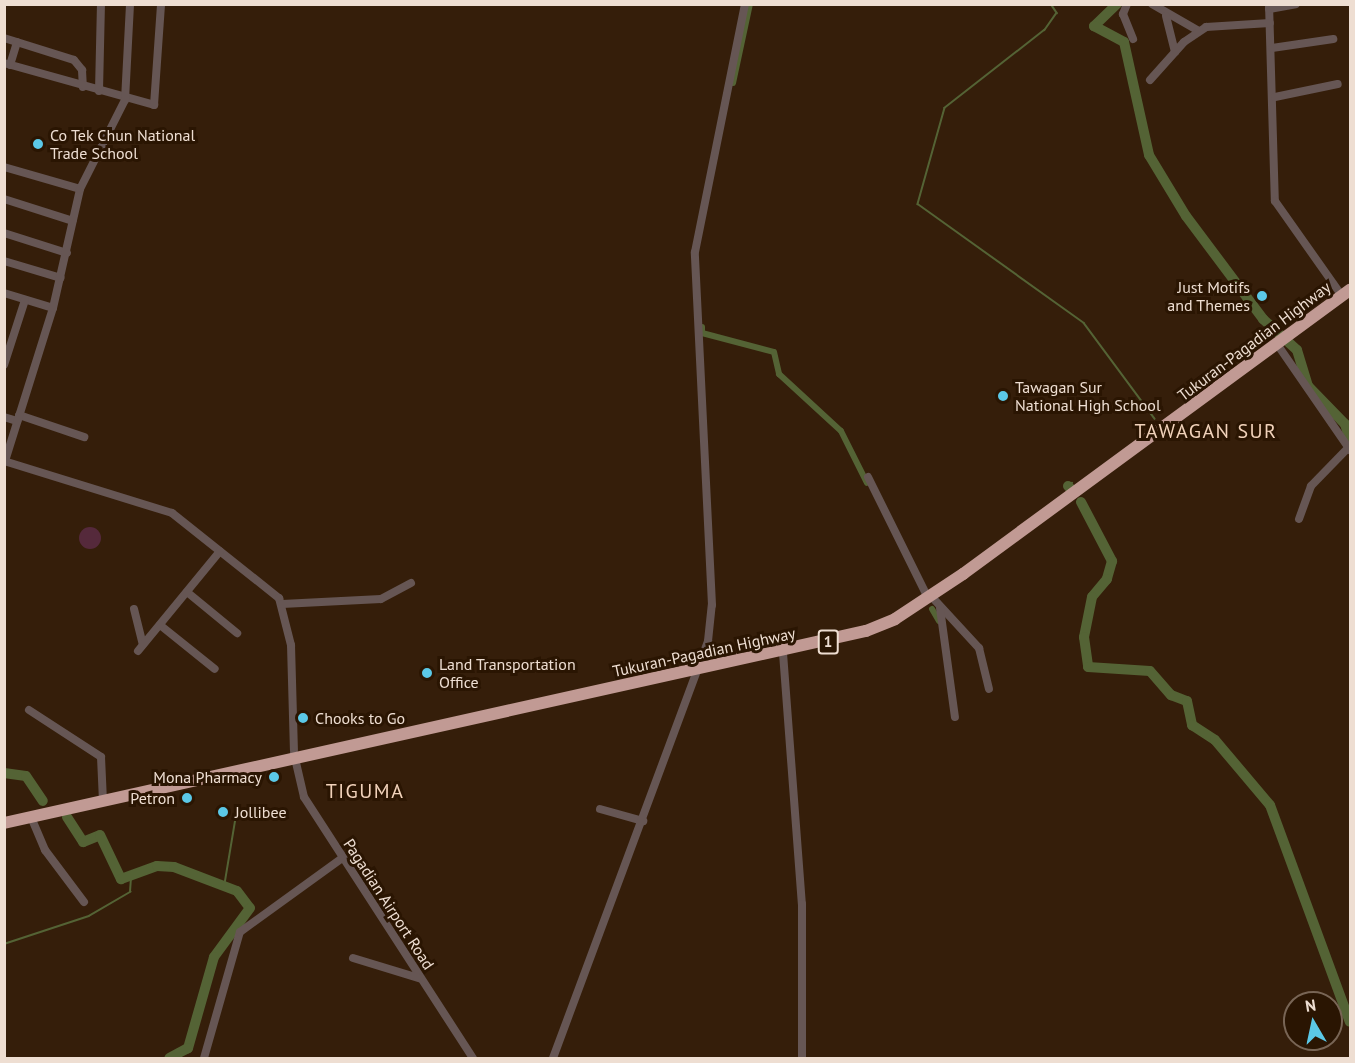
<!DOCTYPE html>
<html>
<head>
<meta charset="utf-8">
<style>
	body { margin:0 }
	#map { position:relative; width:1355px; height:1063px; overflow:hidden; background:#351e0a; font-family:"PT Sans",sans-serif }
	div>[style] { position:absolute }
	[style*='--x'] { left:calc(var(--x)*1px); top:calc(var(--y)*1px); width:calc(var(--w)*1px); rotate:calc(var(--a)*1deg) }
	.green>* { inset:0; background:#55293b }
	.round { border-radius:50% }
	.stream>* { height:1.5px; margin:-0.75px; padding:0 0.75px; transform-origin:0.75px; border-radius:0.75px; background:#546335 }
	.canal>* { height:6px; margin:-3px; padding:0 3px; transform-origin:3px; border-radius:3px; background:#546335 }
	.river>* { height:10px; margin:-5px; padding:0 5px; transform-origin:5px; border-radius:5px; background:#546335 }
	.minor>* { height:8px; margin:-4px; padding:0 4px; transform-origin:4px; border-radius:4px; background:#665654 }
	.highway>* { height:12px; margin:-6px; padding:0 6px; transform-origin:6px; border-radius:6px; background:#c19a94 }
	.dots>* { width:16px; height:16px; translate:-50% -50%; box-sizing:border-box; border:3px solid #2a1502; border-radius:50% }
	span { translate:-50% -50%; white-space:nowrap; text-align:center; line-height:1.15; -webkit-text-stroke:6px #2a1502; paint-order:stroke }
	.shield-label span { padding:2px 4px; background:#2a1502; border:2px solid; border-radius:4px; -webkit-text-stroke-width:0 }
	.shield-label { font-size:15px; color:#eeded2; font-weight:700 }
	.poi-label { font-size:16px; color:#eeded2 }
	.left { translate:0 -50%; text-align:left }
	.right { translate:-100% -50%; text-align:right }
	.street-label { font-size:16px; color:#eeded2 }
	.quarter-label { font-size:20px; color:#f1d2ba; letter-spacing:1.5px }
	.frame { position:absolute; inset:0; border:6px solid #eeded2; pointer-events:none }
	.north { position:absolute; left:1283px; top:991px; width:60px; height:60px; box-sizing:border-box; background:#2a1502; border:2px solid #786555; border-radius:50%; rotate:351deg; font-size:16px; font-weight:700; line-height:24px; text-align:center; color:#eeded2 }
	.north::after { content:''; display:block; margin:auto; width:21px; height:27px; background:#5bc8e7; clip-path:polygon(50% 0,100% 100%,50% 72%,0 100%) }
</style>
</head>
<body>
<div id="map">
	<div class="green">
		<i class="round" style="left:79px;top:527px;width:22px;height:22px"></i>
	</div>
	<div class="stream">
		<i style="--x:1051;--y:4;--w:11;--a:56"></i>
		<i style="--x:1057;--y:13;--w:21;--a:125"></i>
		<i style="--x:1045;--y:30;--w:127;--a:142"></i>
		<i style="--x:945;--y:108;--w:100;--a:105.7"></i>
		<i style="--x:918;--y:204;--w:204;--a:35.6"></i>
		<i style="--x:1084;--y:323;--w:119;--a:53.5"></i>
		<i style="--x:1068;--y:486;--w:5;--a:-37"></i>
		<i style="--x:224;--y:887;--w:79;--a:-80.5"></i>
		<i style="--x:4;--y:944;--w:89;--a:-18.2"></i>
		<i style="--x:89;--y:916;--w:48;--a:-30.3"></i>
		<i style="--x:130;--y:892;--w:13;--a:-86"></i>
	</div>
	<div class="canal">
		<i style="--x:733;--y:83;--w:81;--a:-77.9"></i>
		<i style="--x:702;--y:327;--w:6;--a:90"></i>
		<i style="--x:702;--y:333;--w:74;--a:14.8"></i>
		<i style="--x:774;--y:352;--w:23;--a:77"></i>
		<i style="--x:779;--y:374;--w:84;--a:42.6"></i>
		<i style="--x:841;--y:431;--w:58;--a:63.4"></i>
		<i style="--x:932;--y:609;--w:14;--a:60"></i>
	</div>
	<div class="river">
		<i style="--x:1117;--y:4;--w:32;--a:136"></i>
		<i style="--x:1094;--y:26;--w:34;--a:28"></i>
		<i style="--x:1124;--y:42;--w:116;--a:77.5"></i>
		<i style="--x:1149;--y:155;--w:71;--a:58.8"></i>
		<i style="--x:1186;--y:216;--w:129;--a:53.2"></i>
		<i style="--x:1263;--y:319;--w:46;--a:42.4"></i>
		<i style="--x:1297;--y:350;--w:38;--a:73"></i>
		<i style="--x:1308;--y:386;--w:53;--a:45.8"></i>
		<i style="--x:1345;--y:424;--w:17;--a:73"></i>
		<i style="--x:1068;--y:486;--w:3;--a:45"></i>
		<i style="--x:1081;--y:502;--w:67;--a:62.3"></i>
		<i style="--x:1112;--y:561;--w:19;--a:106"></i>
		<i style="--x:1107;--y:579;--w:23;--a:130"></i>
		<i style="--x:1092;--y:597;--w:41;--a:101.3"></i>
		<i style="--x:1084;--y:637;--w:30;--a:82"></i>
		<i style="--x:1088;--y:667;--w:62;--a:3.7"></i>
		<i style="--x:1150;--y:671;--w:32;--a:49"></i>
		<i style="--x:1171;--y:695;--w:17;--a:21"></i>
		<i style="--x:1187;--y:701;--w:25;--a:78"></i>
		<i style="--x:1192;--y:725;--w:27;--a:33"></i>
		<i style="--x:1215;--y:740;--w:85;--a:49.8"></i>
		<i style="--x:1270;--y:805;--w:231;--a:69.8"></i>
		<i style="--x:4;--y:773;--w:22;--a:8"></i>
		<i style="--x:26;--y:776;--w:30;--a:56"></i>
		<i style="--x:67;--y:817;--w:30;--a:57"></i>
		<i style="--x:83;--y:842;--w:18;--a:-22"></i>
		<i style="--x:100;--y:835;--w:49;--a:64.5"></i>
		<i style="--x:121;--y:879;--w:38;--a:-20"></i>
		<i style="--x:157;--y:866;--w:17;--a:3"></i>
		<i style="--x:174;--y:867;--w:67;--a:20.9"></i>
		<i style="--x:237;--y:891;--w:21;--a:53"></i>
		<i style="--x:250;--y:908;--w:61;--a:126.3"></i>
		<i style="--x:214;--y:957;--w:95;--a:105.9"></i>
		<i style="--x:188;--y:1048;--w:21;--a:152"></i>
	</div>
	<div class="minor">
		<i style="--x:1127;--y:4;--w:11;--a:112"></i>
		<i style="--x:1123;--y:14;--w:27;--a:68"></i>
		<i style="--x:1152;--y:4;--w:54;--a:29.9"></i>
		<i style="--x:1269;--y:4;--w:197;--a:88.3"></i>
		<i style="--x:1275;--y:201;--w:116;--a:54.8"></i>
		<i style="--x:1269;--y:9;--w:27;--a:-10"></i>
		<i style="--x:1166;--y:16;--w:37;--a:76"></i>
		<i style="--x:4;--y:38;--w:73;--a:17.4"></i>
		<i style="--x:74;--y:60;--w:13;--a:51"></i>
		<i style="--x:82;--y:70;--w:17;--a:87"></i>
		<i style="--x:1272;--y:48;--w:62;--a:-8.4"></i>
		<i style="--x:4;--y:63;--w:156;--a:15.6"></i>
		<i style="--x:154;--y:105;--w:101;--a:-86"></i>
		<i style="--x:10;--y:65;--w:24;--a:-73"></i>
		<i style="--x:1150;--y:80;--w:51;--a:-48.2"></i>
		<i style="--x:1184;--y:42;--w:27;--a:-34"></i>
		<i style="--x:1206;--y:27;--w:64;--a:-3.6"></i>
		<i style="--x:99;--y:91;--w:87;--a:-88.7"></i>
		<i style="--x:1275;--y:97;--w:64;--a:-11.7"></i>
		<i style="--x:4;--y:167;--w:79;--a:16.1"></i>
		<i style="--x:4;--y:199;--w:72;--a:17.7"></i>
		<i style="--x:4;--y:233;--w:66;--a:17.6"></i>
		<i style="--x:4;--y:261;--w:59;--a:16.6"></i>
		<i style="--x:4;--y:293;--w:51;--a:17"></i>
		<i style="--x:1277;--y:344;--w:129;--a:55.4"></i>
		<i style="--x:4;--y:365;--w:68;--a:-72.1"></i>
		<i style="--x:19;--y:415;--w:69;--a:18.7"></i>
		<i style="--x:4;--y:417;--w:14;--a:17"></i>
		<i style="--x:4;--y:461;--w:176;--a:17.2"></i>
		<i style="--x:172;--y:513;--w:137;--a:38.5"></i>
		<i style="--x:279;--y:598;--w:49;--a:75.7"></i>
		<i style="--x:291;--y:645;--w:105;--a:88.4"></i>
		<i style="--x:5;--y:461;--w:160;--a:-72.6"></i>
		<i style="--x:53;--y:308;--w:122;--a:-77.2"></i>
		<i style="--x:80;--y:189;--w:100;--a:-63.2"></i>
		<i style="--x:125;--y:100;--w:96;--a:-87"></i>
		<i style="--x:868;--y:477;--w:135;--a:63.6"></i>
		<i style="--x:1299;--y:519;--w:35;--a:-70"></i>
		<i style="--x:1311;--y:486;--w:52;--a:-45.8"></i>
		<i style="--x:187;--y:592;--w:65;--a:39.4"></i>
		<i style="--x:931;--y:596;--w:71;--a:47.3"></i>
		<i style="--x:979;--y:648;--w:42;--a:76.3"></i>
		<i style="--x:282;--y:604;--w:99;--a:-2.9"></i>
		<i style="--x:381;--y:599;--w:34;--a:-28"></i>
		<i style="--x:940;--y:608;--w:110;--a:82.2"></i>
		<i style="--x:134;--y:609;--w:36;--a:76"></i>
		<i style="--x:160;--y:625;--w:70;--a:38.7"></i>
		<i style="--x:138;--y:651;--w:129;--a:-50.6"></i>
		<i style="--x:783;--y:653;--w:252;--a:85.7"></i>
		<i style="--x:802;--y:904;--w:154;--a:90"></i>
		<i style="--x:29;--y:710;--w:86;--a:33.1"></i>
		<i style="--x:101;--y:757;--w:44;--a:87.4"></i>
		<i style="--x:294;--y:754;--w:44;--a:76.9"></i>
		<i style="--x:304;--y:797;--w:311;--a:57.1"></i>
		<i style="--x:600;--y:809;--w:45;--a:15.6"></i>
		<i style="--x:31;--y:817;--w:36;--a:67"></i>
		<i style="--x:45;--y:850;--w:65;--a:53.1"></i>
		<i style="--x:353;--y:958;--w:69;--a:16.9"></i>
		<i style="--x:204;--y:1058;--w:131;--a:-74.1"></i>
		<i style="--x:240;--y:932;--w:125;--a:-35.9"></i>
		<i style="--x:553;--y:1058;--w:445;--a:-69.6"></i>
		<i style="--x:708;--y:641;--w:36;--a:-84"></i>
		<i style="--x:712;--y:605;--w:353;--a:-92.8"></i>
		<i style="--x:695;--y:252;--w:253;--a:-78.6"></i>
	</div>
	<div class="highway">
		<i style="--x:4;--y:823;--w:883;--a:-12.56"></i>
		<i style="--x:866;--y:631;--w:31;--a:-22"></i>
		<i style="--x:895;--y:619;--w:82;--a:-33.5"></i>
		<i style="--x:963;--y:574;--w:480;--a:-36.3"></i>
	</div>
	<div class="dots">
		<i style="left:38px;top:144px;background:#5bc8e7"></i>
		<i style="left:1262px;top:296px;background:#5bc8e7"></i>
		<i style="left:1003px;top:396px;background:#5bc8e7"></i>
		<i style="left:427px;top:673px;background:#5bc8e7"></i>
		<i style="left:303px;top:718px;background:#5bc8e7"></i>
		<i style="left:274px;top:777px;background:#5bc8e7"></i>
		<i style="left:187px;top:798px;background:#5bc8e7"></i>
		<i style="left:223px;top:812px;background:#5bc8e7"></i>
	</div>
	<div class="shield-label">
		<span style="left:828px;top:642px">1</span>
	</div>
	<div class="poi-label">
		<span class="left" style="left:50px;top:144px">Co Tek Chun National<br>Trade School</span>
		<span class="right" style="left:1250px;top:296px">Just Motifs<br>and Themes</span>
		<span class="left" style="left:1015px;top:396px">Tawagan Sur<br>National High School</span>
		<span class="left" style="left:439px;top:673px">Land Transportation<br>Office</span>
		<span class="left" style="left:315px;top:718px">Chooks to Go</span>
		<span class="right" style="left:262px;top:777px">Mona Pharmacy</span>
		<span class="right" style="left:175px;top:798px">Petron</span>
		<span class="left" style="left:235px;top:812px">Jollibee</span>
	</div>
	<div class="street-label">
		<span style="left:1254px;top:341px;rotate:-37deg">Tukuran-Pagadian Highway</span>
		<span style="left:704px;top:652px;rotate:-12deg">Tukuran-Pagadian Highway</span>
		<span style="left:389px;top:904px;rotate:57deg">Pagadian Airport Road</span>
	</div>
	<div class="quarter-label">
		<span style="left:1206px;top:431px">TAWAGAN SUR</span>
		<span style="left:365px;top:791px">TIGUMA</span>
	</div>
	<div class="frame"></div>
	<div class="north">N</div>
</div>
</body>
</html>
